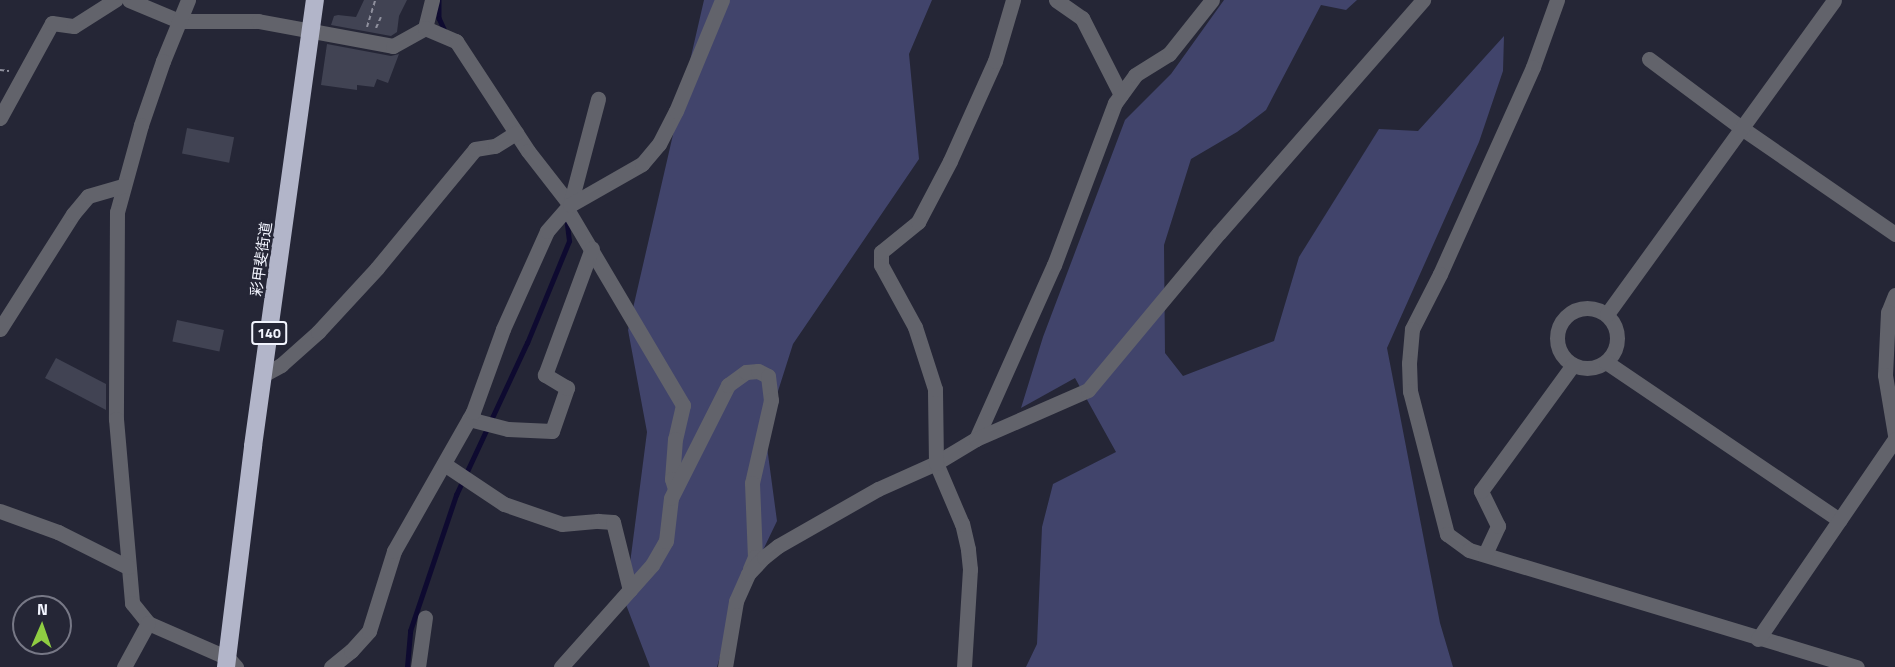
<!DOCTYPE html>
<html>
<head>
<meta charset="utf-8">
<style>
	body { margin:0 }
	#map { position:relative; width:1895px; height:667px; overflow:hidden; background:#252636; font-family:"Titillium Web","Noto Sans JP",sans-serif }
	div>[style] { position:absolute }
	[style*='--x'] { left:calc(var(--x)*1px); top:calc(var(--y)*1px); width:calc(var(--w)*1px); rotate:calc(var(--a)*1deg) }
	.green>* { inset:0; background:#41446b }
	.stream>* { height:4.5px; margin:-2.25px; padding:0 2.25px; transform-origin:2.25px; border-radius:2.25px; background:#0e0a30 }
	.building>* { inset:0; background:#414353; transform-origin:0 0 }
	.path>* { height:2px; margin-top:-1px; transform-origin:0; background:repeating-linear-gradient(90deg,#8f909d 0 4.5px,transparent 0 7.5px) }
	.minor>* { height:15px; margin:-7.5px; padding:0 7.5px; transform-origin:7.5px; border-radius:7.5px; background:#62636b }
	.minor>.ring { margin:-7.5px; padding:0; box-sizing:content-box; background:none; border:15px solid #62636b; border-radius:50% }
	.highway>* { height:18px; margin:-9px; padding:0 9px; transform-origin:9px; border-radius:9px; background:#b2b5c9 }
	span { translate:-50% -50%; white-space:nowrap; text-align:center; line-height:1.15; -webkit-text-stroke:5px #252636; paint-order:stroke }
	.shield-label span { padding:2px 4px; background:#252636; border:2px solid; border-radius:4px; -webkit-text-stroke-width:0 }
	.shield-label { font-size:14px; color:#f2f4fe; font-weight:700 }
	.street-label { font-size:15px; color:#f2f4fe }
	.north { position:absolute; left:12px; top:595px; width:60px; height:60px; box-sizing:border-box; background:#252636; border:2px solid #777886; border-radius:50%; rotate:2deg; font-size:16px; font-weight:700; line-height:24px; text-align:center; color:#f2f4fe }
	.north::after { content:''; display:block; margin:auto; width:21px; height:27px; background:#8fcd42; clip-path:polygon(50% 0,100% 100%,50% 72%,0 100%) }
</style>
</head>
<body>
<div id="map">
	<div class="green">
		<i style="clip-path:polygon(704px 0,932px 0,909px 54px,919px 159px,793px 344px,765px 432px,777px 521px,732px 615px,717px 667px,650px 667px,625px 602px,647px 432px,628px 330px)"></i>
		<i style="clip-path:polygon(1224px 0,1357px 0,1346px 10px,1321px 5px,1266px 110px,1237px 132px,1191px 159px,1164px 245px,1165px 353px,1183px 376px,1274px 341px,1299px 257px,1379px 129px,1418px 131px,1504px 36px,1503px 71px,1479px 142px,1387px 348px,1440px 623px,1453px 667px,1026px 667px,1037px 644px,1042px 527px,1053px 484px,1116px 452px,1075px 378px,1021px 408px,1043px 337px,1125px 120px,1171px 74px)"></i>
	</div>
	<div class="stream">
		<i style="--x:439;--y:0;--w:18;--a:90"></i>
		<i style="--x:439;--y:18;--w:17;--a:65"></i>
		<i style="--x:407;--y:667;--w:36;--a:-85"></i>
		<i style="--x:410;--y:631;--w:144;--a:-71.3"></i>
		<i style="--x:456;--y:495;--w:168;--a:-65"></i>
		<i style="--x:527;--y:343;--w:110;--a:-67.6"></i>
		<i style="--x:569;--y:241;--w:23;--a:-97"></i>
	</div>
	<div class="building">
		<i style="clip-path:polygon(364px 0,407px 0,399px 16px,397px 32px,391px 36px,331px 25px,334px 16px,338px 15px,356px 17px)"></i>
		<i style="clip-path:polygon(327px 44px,391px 56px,399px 54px,388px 83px,377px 79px,374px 87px,357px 85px,357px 90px,321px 85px)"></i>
		<i style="left:187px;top:128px;width:48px;height:26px;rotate:11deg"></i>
		<i style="left:177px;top:320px;width:48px;height:22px;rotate:12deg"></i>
		<i style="clip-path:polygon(56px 358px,106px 384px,106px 410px,45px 378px)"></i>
	</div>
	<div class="path">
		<i style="--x:367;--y:27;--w:28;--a:-73"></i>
		<i style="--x:376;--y:28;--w:12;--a:-66"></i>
		<i style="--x:0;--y:70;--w:9;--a:6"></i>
	</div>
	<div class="minor">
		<i style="--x:129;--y:0;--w:54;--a:22.8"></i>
		<i style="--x:179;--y:21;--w:79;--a:0"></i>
		<i style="--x:258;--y:21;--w:137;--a:10.5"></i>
		<i style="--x:393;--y:46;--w:37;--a:-29"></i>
		<i style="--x:188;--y:0;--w:66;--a:112.3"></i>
		<i style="--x:163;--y:61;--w:68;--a:109"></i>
		<i style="--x:141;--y:125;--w:90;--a:105.4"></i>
		<i style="--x:117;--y:212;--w:207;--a:90.3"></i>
		<i style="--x:116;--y:419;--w:185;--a:85"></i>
		<i style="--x:132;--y:603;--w:26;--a:51"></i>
		<i style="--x:148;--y:623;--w:87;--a:23.6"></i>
		<i style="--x:228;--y:658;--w:12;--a:48"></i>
		<i style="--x:432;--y:0;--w:29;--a:104"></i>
		<i style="--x:425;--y:28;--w:34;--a:23"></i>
		<i style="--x:456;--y:41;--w:131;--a:56.8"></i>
		<i style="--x:528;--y:151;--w:68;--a:52.1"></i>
		<i style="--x:1056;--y:0;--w:32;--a:35"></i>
		<i style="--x:1082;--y:18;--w:86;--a:63.1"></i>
		<i style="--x:1557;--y:0;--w:71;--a:109.7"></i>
		<i style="--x:1533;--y:67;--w:227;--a:114.2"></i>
		<i style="--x:1440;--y:274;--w:62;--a:117"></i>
		<i style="--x:1412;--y:329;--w:34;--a:95"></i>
		<i style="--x:1409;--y:363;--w:28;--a:88"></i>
		<i style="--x:1410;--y:391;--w:148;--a:75.5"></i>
		<i style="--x:1447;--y:534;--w:27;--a:36"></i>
		<i style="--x:1469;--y:550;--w:405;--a:16.8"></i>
		<i style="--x:1649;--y:59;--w:117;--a:36.7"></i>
		<i style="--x:1743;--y:129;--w:185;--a:34.6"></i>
		<i style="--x:0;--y:118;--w:108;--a:-61.3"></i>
		<i style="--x:52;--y:23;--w:22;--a:8"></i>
		<i style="--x:74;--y:26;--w:49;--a:-32.4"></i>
		<i style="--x:570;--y:205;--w:110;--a:-75.2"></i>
		<i style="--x:567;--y:209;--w:228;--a:59.4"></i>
		<i style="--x:683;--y:405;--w:35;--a:103"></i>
		<i style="--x:675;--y:439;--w:40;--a:94.3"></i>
		<i style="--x:672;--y:479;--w:10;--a:73"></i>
		<i style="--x:1895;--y:295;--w:18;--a:112"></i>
		<i style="--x:1888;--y:312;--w:63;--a:92.7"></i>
		<i style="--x:1885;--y:375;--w:61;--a:80.5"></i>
		<i class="ring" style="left:1557px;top:308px;width:45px;height:45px"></i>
		<i style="--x:1607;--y:314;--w:387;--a:-54.1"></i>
		<i style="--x:0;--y:329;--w:136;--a:-57.6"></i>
		<i style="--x:73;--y:214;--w:23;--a:-50"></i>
		<i style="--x:88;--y:196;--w:36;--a:-16"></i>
		<i style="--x:1606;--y:362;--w:282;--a:34.1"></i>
		<i style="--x:263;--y:375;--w:21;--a:-29"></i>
		<i style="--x:281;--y:365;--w:50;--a:-41.7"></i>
		<i style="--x:318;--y:332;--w:87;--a:-47.3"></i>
		<i style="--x:377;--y:268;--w:154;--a:-50.5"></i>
		<i style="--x:475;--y:149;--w:20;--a:-9"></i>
		<i style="--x:495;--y:146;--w:25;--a:-32"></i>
		<i style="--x:469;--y:419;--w:40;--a:14.4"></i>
		<i style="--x:508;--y:429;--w:44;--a:2.6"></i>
		<i style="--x:552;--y:431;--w:46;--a:-70.8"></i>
		<i style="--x:567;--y:388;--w:26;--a:-149"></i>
		<i style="--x:545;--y:375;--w:135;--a:-69.7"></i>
		<i style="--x:976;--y:439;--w:191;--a:-65.9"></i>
		<i style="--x:1054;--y:265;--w:173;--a:-69.4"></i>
		<i style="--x:1115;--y:103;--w:34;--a:-54"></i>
		<i style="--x:1135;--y:75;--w:40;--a:-32"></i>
		<i style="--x:1169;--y:54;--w:69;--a:-51.5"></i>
		<i style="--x:444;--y:464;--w:72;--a:33.7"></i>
		<i style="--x:504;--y:504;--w:61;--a:19"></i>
		<i style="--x:562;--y:524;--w:36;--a:-5"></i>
		<i style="--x:598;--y:521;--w:15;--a:4"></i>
		<i style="--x:613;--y:522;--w:70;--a:76"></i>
		<i style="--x:0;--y:511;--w:62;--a:19.9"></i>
		<i style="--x:58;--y:532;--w:78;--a:26.6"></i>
		<i style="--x:1485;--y:554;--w:31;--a:-65"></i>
		<i style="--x:1498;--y:526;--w:39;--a:-116"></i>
		<i style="--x:1481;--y:491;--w:156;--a:-53.9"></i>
		<i style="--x:1758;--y:639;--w:242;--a:-55.6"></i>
		<i style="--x:124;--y:667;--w:50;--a:-61.4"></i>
		<i style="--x:331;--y:667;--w:26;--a:-39"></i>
		<i style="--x:351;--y:651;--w:27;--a:-48"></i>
		<i style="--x:369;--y:631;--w:84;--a:-72.6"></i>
		<i style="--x:394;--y:551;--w:160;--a:-60.4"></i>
		<i style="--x:473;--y:412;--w:88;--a:-70.1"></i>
		<i style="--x:503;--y:329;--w:107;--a:-65.8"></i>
		<i style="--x:547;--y:231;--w:35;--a:-49"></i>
		<i style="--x:570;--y:205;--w:83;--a:-29.7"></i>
		<i style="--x:642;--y:164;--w:26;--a:-50"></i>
		<i style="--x:659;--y:144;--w:37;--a:-63"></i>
		<i style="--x:676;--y:111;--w:120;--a:-67.5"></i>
		<i style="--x:418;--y:667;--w:50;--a:-82"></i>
		<i style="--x:561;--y:667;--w:137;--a:-48.3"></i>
		<i style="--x:652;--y:565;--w:28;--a:-60"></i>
		<i style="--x:666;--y:541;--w:43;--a:-83.4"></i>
		<i style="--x:671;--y:498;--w:127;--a:-63.2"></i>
		<i style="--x:728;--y:385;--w:22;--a:-36"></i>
		<i style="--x:746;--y:372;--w:12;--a:-5"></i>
		<i style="--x:758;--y:371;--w:11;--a:27"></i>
		<i style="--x:768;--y:376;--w:24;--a:83"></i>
		<i style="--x:771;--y:400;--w:85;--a:102.9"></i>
		<i style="--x:752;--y:483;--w:74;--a:87.7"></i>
		<i style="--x:755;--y:557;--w:13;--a:113"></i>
		<i style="--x:725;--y:667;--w:67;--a:-80.5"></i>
		<i style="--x:736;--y:601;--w:30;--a:-66"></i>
		<i style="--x:748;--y:574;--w:23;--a:-47"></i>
		<i style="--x:764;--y:557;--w:18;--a:-38"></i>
		<i style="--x:778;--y:546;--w:115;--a:-29.7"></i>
		<i style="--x:878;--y:489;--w:64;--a:-24.1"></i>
		<i style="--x:936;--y:463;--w:47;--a:-31"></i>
		<i style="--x:976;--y:439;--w:122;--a:-23.6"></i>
		<i style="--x:1088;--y:390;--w:204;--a:-50.2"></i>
		<i style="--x:1219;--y:233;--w:310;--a:-48.8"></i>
		<i style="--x:964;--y:667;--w:98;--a:-86.5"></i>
		<i style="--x:970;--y:569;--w:20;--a:-96"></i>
		<i style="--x:968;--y:549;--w:26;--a:-103"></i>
		<i style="--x:962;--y:524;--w:66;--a:-113.1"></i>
		<i style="--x:936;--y:463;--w:74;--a:-90.8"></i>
		<i style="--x:935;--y:389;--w:65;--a:-107.9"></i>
		<i style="--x:915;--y:327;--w:71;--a:-118.7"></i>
		<i style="--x:881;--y:265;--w:13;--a:-90"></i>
		<i style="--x:881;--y:252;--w:48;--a:-39"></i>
		<i style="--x:918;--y:222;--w:69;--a:-62.3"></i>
		<i style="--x:950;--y:161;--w:110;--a:-65.8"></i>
		<i style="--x:995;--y:61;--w:64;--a:-73.6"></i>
	</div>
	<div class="highway">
		<i style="--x:226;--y:667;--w:223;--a:-83"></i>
		<i style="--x:253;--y:446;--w:450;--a:-82.1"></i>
	</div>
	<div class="shield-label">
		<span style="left:269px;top:333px">140</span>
	</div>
	<div class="street-label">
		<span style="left:261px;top:259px;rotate:-82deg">彩甲斐街道</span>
	</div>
	<div class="north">N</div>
</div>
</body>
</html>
